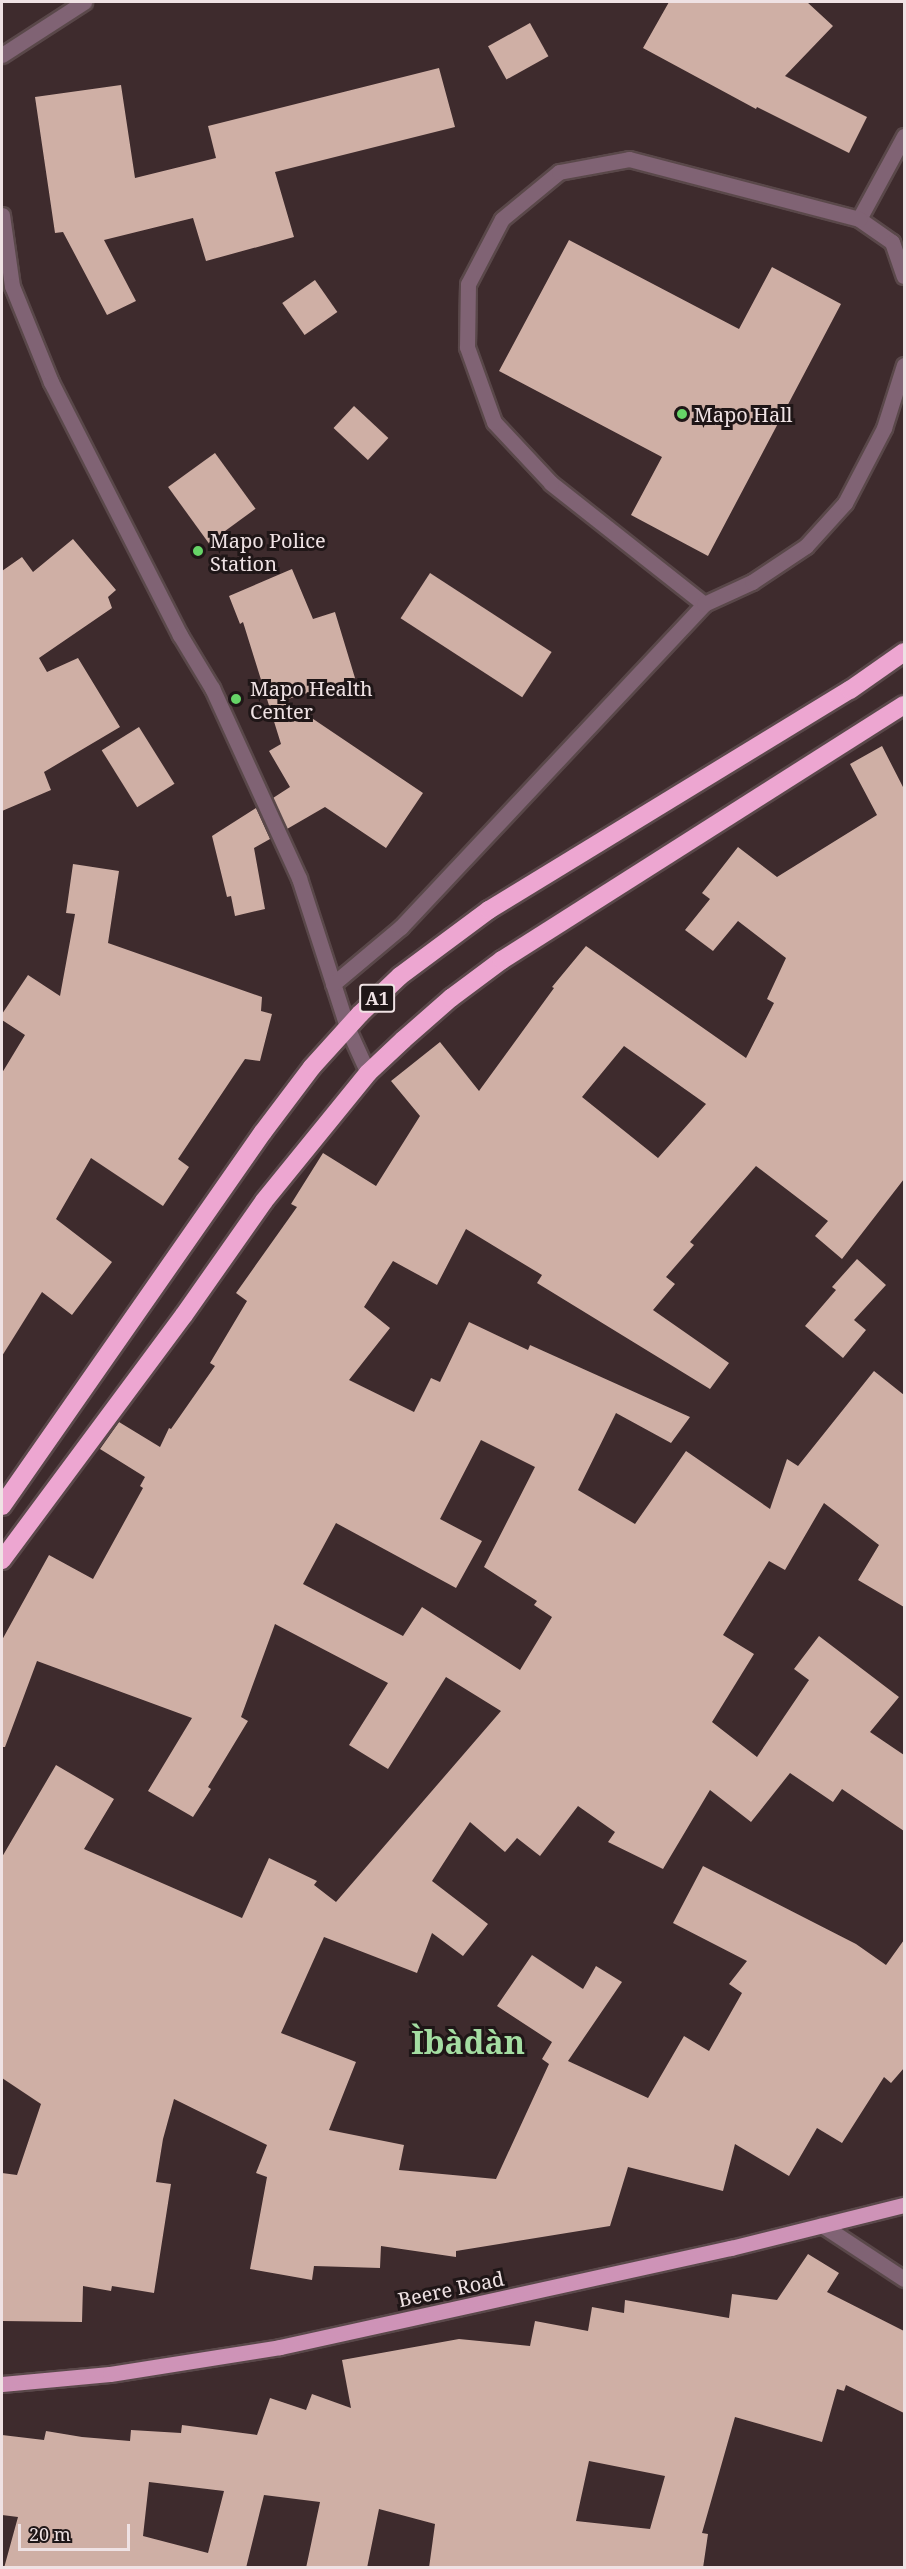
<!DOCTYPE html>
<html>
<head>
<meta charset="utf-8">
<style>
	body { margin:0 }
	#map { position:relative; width:906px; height:2569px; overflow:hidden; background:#3e2b2d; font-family:"Noto Serif",serif }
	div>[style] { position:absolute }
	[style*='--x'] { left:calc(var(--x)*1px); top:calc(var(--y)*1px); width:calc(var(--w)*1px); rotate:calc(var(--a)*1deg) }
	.building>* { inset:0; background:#cfafa5; transform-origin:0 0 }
	.roads { filter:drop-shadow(2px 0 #5a484a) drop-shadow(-2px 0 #5a484a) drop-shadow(0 2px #5a484a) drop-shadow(0 -2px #5a484a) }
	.minor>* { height:15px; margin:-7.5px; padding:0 7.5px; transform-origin:7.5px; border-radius:7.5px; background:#806374 }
	.major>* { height:15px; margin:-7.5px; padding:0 7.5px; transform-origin:7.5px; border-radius:7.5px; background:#ce93b7 }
	.highway>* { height:18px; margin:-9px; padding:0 9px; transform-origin:9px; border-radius:9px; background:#eda6d1 }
	.dots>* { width:16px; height:16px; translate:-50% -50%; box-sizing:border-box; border:3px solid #1f1617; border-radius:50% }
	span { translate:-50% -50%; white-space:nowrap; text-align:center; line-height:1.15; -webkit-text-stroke:6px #1f1617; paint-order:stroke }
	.shield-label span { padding:2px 4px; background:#1f1617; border:2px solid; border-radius:4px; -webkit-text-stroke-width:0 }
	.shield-label { font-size:18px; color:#efe2e4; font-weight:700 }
	.poi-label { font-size:20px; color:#efe2e4 }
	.left { translate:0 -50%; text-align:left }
	.street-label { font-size:20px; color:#efe2e4 }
	.town-label { font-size:32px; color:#a4dda2; font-weight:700 }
	.frame { position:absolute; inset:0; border:3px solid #efe2e4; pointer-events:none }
	.scale { position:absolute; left:18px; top:2524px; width:112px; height:27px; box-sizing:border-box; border:3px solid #efe2e4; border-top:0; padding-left:8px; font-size:18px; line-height:21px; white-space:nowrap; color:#efe2e4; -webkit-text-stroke:4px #1f1617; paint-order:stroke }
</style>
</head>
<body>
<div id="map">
	<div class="building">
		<i style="clip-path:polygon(669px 2px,807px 2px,833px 26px,785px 76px,867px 117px,849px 153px,757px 107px,756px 109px,643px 48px)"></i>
		<i style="left:530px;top:23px;width:38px;height:48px;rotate:61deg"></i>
		<i style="clip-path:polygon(439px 68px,455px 127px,275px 172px,294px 237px,206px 261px,193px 218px,104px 240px,136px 301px,107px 315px,63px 232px,55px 233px,35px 97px,121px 85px,135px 178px,216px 158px,208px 126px)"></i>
		<i style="clip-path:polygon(569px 240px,739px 329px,772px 267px,841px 304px,708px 556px,631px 515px,662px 457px,499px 371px)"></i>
		<i style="left:315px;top:280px;width:39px;height:40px;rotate:55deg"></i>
		<i style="left:354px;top:406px;width:47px;height:30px;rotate:43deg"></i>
		<i style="left:215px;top:453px;width:69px;height:58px;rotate:54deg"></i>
		<i style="clip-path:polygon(73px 539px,116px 590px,108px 597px,112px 608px,39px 658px,47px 672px,78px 658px,120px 727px,44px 772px,51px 790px,2px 811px,2px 571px,22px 557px,33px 572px)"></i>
		<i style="clip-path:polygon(292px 569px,313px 619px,335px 612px,355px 678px,285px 700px,423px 793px,386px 848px,325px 807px,287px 829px,273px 798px,290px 787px,269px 751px,281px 744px,243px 622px,240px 624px,229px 596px)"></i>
		<i style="left:430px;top:573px;width:145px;height:54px;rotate:33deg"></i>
		<i style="left:139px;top:727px;width:67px;height:44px;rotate:58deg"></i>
		<i style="clip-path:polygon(evenodd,882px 746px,904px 789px,904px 1179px,842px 1259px,815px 1236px,828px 1221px,756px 1166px,690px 1242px,694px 1245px,666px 1277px,675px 1284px,653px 1310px,729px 1363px,710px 1389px,537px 1283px,542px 1275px,466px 1229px,437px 1285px,393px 1261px,364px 1307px,390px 1328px,349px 1380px,414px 1412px,431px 1378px,440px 1382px,469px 1322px,528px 1350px,530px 1345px,690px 1417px,671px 1443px,616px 1413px,578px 1490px,635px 1524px,686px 1451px,770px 1509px,787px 1459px,798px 1466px,874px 1371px,904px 1395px,904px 1607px,858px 1580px,879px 1545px,824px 1503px,785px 1570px,769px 1561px,723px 1635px,754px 1654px,712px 1722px,757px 1757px,809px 1680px,794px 1669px,819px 1636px,899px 1697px,870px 1732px,904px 1755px,904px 1831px,842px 1789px,833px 1802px,790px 1773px,751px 1822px,710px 1790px,663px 1869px,608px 1842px,615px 1832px,578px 1806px,540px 1856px,517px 1838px,505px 1852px,470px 1822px,432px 1881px,488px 1924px,463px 1956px,432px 1933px,417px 1973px,324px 1937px,281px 2033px,356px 2062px,329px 2130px,404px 2145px,399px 2170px,496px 2179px,549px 2064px,542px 2059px,552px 2042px,497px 2006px,532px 1955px,583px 1989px,596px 1966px,622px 1982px,568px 2061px,648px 2098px,684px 2036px,709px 2051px,742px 1993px,729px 1984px,747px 1961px,673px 1923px,703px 1866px,856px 1944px,886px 1965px,904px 1940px,904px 2068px,891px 2083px,884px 2077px,842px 2143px,817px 2128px,789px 2176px,735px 2144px,723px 2191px,628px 2167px,610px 2226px,456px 2251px,456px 2257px,381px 2246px,380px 2268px,314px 2266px,312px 2280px,250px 2269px,267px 2177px,256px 2173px,267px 2145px,174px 2099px,163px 2139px,156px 2182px,171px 2184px,154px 2293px,112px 2286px,111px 2291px,83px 2286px,82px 2322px,2px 2321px,2px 2173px,17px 2175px,41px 2104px,2px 2078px,2px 1857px,56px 1765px,114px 1799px,84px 1849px,242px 1918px,269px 1858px,317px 1881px,314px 1885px,336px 1902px,501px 1711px,446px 1677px,388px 1769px,349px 1745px,388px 1683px,275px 1624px,241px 1717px,248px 1721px,208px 1787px,211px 1789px,193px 1817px,148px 1791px,192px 1718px,37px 1661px,5px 1747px,2px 1747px,2px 1640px,49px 1555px,93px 1579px,143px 1488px,140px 1486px,145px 1477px,100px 1449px,119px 1422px,160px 1447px,169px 1428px,171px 1429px,215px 1366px,210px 1363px,247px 1301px,236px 1293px,297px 1207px,291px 1204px,323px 1153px,376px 1186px,420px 1116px,391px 1081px,440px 1042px,479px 1091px,554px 988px,552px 987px,586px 946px,746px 1058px,774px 1003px,767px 999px,786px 958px,738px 921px,713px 951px,685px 930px,710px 899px,702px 893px,738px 847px,777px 877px,877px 815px,850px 764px,882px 746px,624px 1046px,706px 1104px,658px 1158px,582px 1097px,624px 1046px,882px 746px,481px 1440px,535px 1467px,484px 1567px,537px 1601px,534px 1605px,552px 1617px,520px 1670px,422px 1607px,403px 1636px,303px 1584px,336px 1523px,456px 1588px,482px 1541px,440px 1519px,481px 1440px)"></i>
		<i style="clip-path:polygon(256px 808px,270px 839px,254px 848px,265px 909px,235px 916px,231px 896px,227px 897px,212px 836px)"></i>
		<i style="clip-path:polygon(73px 864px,119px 871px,108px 943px,262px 997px,261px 1011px,272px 1014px,260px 1061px,245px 1059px,178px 1159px,189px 1167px,163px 1206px,91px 1158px,56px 1219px,112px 1262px,72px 1315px,42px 1292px,2px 1356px,2px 1073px,25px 1035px,2px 1020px,2px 1014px,28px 975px,60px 996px,75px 914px,66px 913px)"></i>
		<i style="clip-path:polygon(857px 1259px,886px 1285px,854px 1320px,866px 1330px,843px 1358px,805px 1326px,836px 1290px,832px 1287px)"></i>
		<i style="clip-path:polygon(evenodd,808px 2254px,839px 2273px,827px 2292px,904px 2331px,904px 2413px,846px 2385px,844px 2391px,837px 2389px,822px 2442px,735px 2417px,702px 2533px,708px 2534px,703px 2568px,429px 2568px,435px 2524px,379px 2509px,367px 2568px,306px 2568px,320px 2502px,264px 2495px,246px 2568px,4px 2568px,18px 2517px,2px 2515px,2px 2435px,44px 2440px,46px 2431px,82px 2437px,130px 2441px,131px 2430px,181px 2433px,182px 2425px,257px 2435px,270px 2398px,306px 2410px,312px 2394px,351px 2408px,342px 2360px,459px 2339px,530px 2346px,535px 2321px,588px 2331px,592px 2307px,624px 2313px,625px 2300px,729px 2318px,732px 2294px,777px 2300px,808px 2254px,589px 2461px,665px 2476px,650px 2529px,576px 2521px,589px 2461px,808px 2254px,149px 2482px,224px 2491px,208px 2553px,143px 2536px,149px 2482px)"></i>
	</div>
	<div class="roads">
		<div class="minor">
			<i style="--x:2;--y:55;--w:98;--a:-32.9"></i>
			<i style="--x:904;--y:136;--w:94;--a:118.5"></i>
			<i style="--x:859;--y:219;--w:40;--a:34.9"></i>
			<i style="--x:892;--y:242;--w:36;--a:71"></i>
			<i style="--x:2;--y:215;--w:72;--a:82"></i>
			<i style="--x:12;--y:286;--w:104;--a:67.9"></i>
			<i style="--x:51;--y:382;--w:284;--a:63"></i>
			<i style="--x:180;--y:635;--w:62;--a:58.9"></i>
			<i style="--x:212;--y:688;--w:209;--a:65.4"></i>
			<i style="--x:299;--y:878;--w:157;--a:72.1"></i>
			<i style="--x:347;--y:1027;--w:51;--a:65.5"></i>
			<i style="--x:704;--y:604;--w:195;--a:-141.7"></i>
			<i style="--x:551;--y:483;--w:83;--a:-133.1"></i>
			<i style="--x:494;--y:422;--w:80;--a:-109.8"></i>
			<i style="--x:467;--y:347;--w:63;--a:-89.1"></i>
			<i style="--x:468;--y:284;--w:73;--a:-62.4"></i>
			<i style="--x:502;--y:219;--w:74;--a:-39.5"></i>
			<i style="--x:559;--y:172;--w:71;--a:-10.5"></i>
			<i style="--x:629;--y:159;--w:238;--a:14.6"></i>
			<i style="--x:333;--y:984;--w:89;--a:-40"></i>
			<i style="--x:401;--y:927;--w:443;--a:-46.8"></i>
			<i style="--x:704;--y:604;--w:53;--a:-24.6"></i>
			<i style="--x:752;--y:582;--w:65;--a:-33.7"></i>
			<i style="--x:806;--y:546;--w:58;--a:-47.8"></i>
			<i style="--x:845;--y:503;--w:85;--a:-62.5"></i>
			<i style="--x:884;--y:428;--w:66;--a:-72.4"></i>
			<i style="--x:822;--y:2225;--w:98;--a:33.4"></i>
		</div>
		<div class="major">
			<i style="--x:2;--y:2384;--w:108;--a:-5.3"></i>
			<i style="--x:110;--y:2374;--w:172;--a:-9"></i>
			<i style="--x:280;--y:2347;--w:462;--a:-12.4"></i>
			<i style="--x:731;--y:2248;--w:178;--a:-14"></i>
		</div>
		<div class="highway">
			<i style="--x:2;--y:1506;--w:456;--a:-55.1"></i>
			<i style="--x:263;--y:1132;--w:81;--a:-53"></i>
			<i style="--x:312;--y:1067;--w:72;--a:-47.8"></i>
			<i style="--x:360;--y:1014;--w:55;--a:-43.5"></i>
			<i style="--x:400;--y:976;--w:111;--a:-36.6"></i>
			<i style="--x:489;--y:910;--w:423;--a:-31.4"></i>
			<i style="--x:850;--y:690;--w:66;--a:-35.1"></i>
			<i style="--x:2;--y:1560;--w:305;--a:-53.4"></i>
			<i style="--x:184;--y:1315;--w:139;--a:-54.9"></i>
			<i style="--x:264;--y:1201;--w:165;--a:-50.9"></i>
			<i style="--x:368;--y:1073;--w:48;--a:-43.3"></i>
			<i style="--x:403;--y:1040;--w:64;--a:-41.2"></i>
			<i style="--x:451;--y:998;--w:64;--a:-36.7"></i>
			<i style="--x:502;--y:960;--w:476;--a:-32.4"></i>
		</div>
	</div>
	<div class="dots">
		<i style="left:682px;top:414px;background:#66d467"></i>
		<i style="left:198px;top:551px;background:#66d467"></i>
		<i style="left:236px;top:699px;background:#66d467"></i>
	</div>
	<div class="shield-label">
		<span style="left:377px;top:998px">A1</span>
	</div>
	<div class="poi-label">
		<span class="left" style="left:694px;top:414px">Mapo Hall</span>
		<span class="left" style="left:210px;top:552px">Mapo Police<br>Station</span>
		<span class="left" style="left:250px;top:700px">Mapo Health<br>Center</span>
	</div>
	<div class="street-label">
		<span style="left:451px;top:2289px;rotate:-12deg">Beere Road</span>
	</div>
	<div class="town-label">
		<span style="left:468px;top:2042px">Ìbàdàn</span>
	</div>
	<div class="frame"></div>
	<div class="scale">20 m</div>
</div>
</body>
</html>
